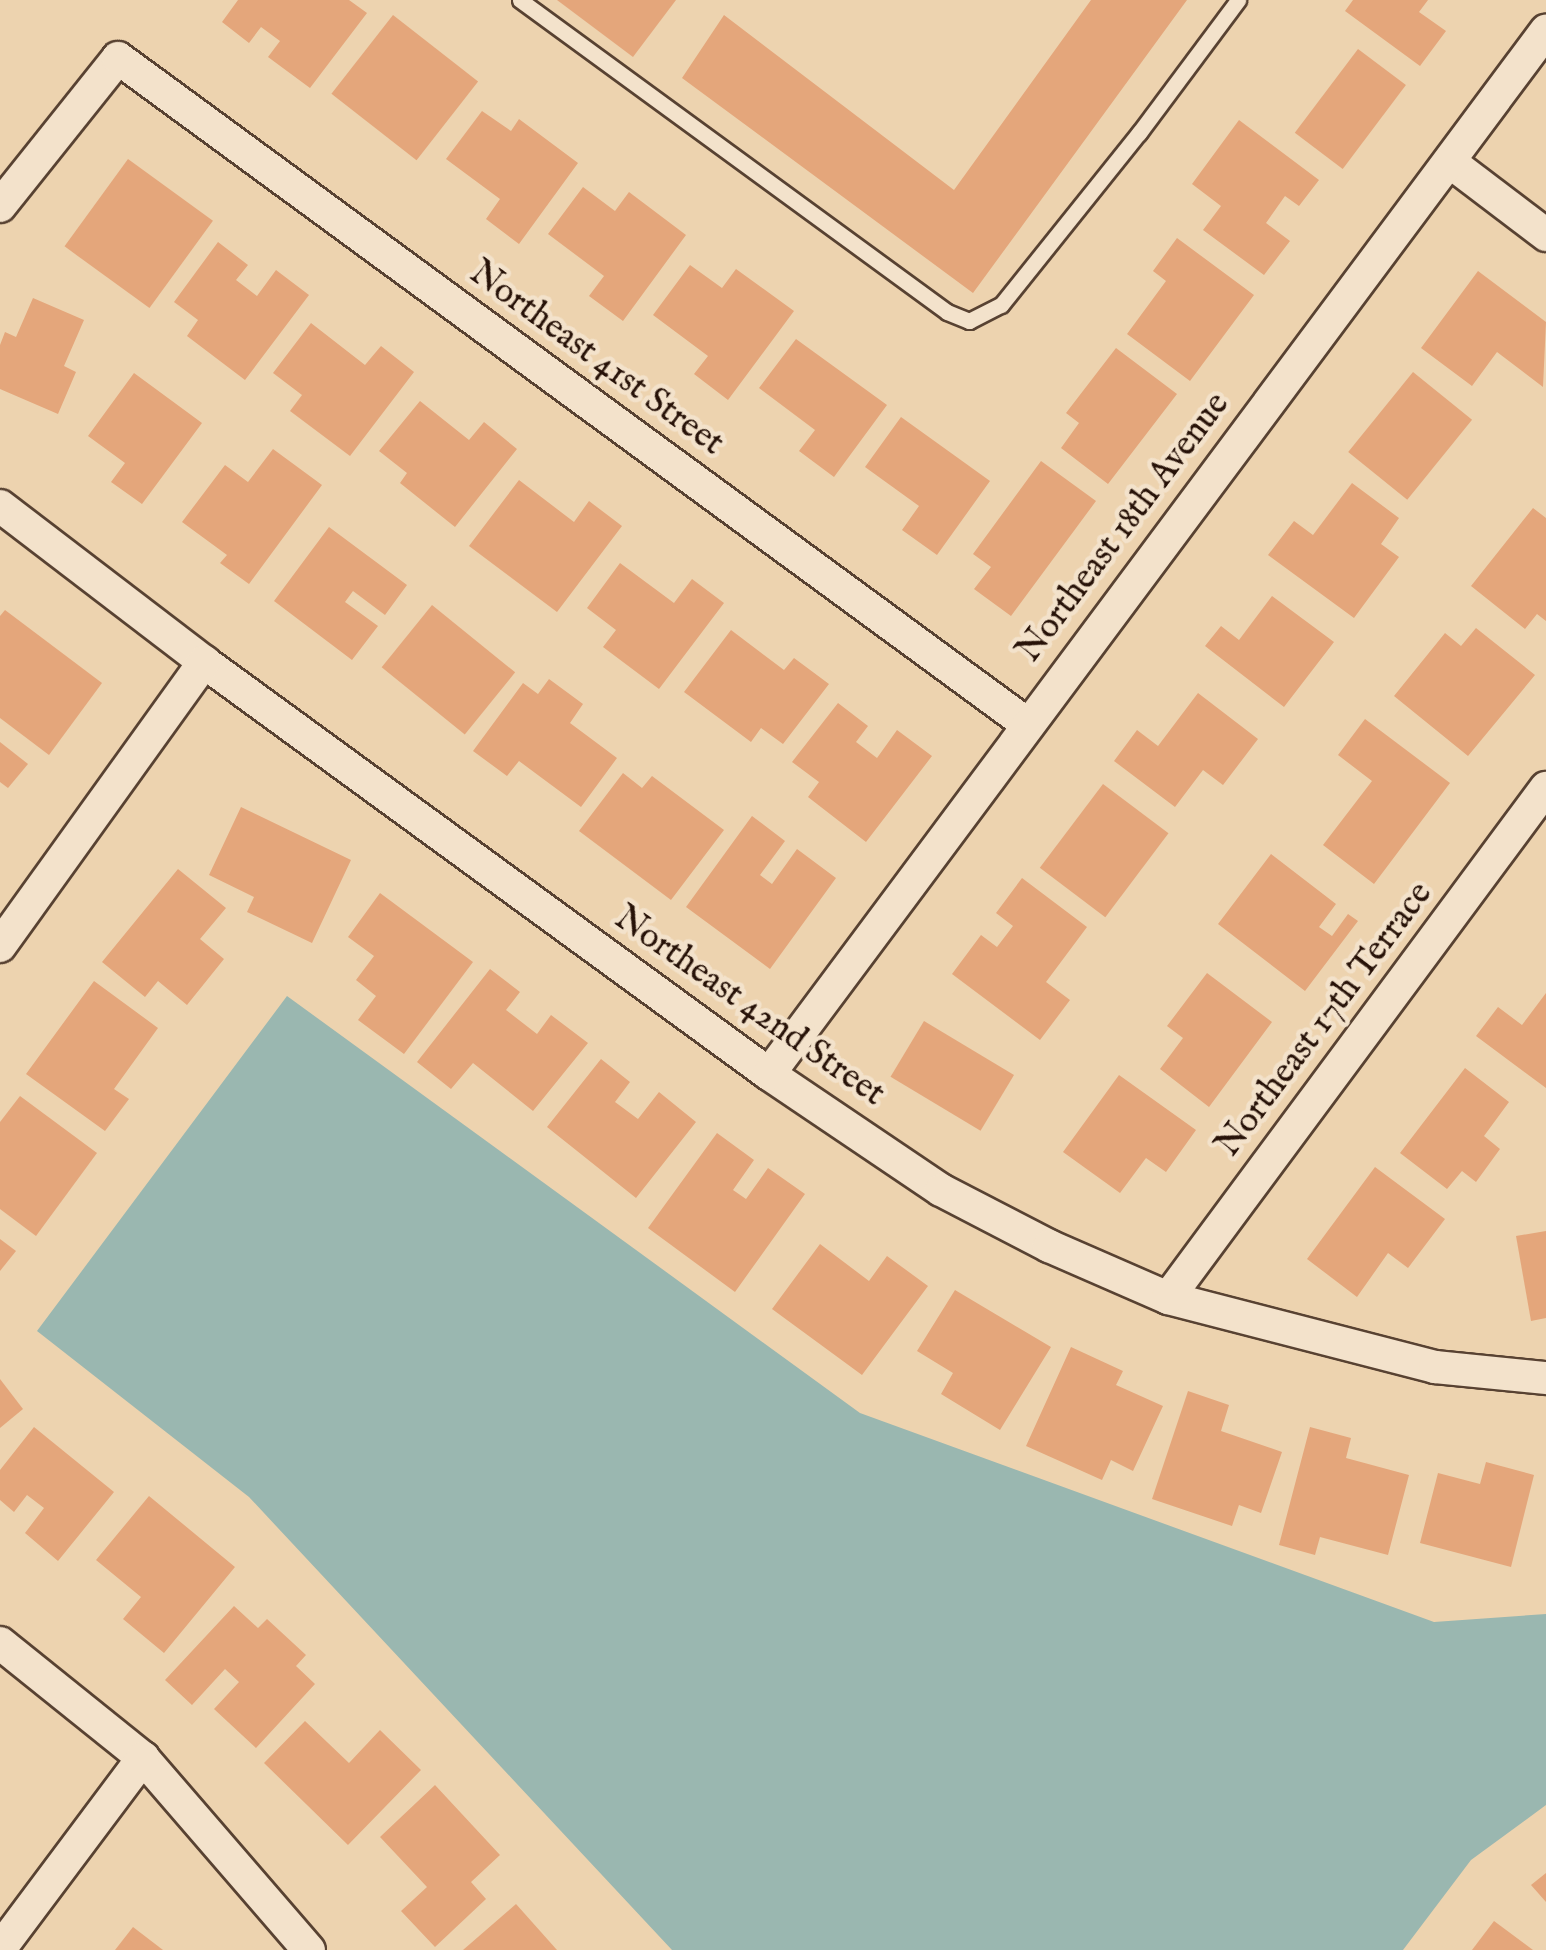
<!DOCTYPE html>
<html>
<head>
<meta charset="utf-8">
<style>
	body { margin:0 }
	#map { position:relative; width:1546px; height:1950px; overflow:hidden; background:#edd3af; font-family:"IM FELL English",serif }
	div>[style] { position:absolute }
	[style*='--x'] { left:calc(var(--x)*1px); top:calc(var(--y)*1px); width:calc(var(--w)*1px); rotate:calc(var(--a)*1deg) }
	.water>* { inset:0; background:#9ab7b0 }
	.building>* { inset:0; background:#e4a67b; transform-origin:0 0 }
	.roads { filter:drop-shadow(2px 0 #584232) drop-shadow(-2px 0 #584232) drop-shadow(0 2px #584232) drop-shadow(0 -2px #584232) }
	.lane>* { height:15px; margin:-7.5px; padding:0 7.5px; transform-origin:7.5px; border-radius:7.5px; background:#f3e2cb }
	.street>* { height:32px; margin:-16px; padding:0 16px; transform-origin:16px; border-radius:16px; background:#f3e2cb }
	span { translate:-50% -50%; white-space:nowrap; text-align:center; line-height:1.15; -webkit-text-stroke:9px #f3e2cb; paint-order:stroke }
	.street-label { font-size:35px; color:#271208 }
</style>
</head>
<body>
<div id="map">
	<div class="water">
		<i style="clip-path:polygon(287px 996px,860px 1413px,1434px 1622px,1546px 1614px,1546px 1805px,1471px 1860px,1403px 1950px,672px 1950px,249px 1497px,37px 1331px)"></i>
	</div>
	<div class="building">
		<i style="clip-path:polygon(238px 0,349px 0,367px 13px,310px 88px,268px 57px,280px 41px,261px 27px,249px 43px,222px 22px)"></i>
		<i style="clip-path:polygon(557px 0,676px 0,633px 57px)"></i>
		<i style="clip-path:polygon(1091px 0,1187px 0,973px 293px,682px 78px,724px 15px,954px 190px)"></i>
		<i style="clip-path:polygon(1353px 0,1428px 0,1419px 12px,1446px 31px,1420px 66px,1345px 11px)"></i>
		<i style="left:393px;top:15px;width:108px;height:100px;rotate:38deg"></i>
		<i style="left:1358px;top:49px;width:60px;height:105px;rotate:37deg"></i>
		<i style="clip-path:polygon(482px 111px,511px 131px,519px 119px,578px 163px,519px 244px,486px 219px,500px 199px,446px 159px)"></i>
		<i style="clip-path:polygon(1239px 120px,1319px 180px,1299px 206px,1285px 196px,1266px 223px,1290px 241px,1264px 275px,1203px 230px,1221px 206px,1192px 184px)"></i>
		<i style="left:128px;top:159px;width:105px;height:108px;rotate:36deg"></i>
		<i style="clip-path:polygon(583px 187px,615px 211px,629px 192px,686px 235px,623px 321px,589px 296px,604px 276px,548px 234px)"></i>
		<i style="clip-path:polygon(1177px 238px,1254px 295px,1190px 381px,1127px 334px,1166px 281px,1153px 271px)"></i>
		<i style="clip-path:polygon(218px 242px,248px 265px,236px 280px,257px 296px,276px 270px,309px 295px,245px 380px,187px 336px,198px 320px,174px 302px)"></i>
		<i style="clip-path:polygon(690px 265px,722px 288px,736px 269px,794px 311px,728px 400px,694px 374px,708px 356px,653px 315px)"></i>
		<i style="clip-path:polygon(1478px 271px,1546px 322px,1543px 387px,1497px 352px,1472px 386px,1421px 348px)"></i>
		<i style="clip-path:polygon(33px 298px,84px 320px,64px 366px,76px 372px,58px 414px,0 389px,0 345px,5px 332px,16px 337px)"></i>
		<i style="clip-path:polygon(311px 323px,365px 365px,381px 346px,414px 372px,350px 456px,290px 411px,302px 395px,273px 373px)"></i>
		<i style="clip-path:polygon(796px 339px,887px 405px,834px 477px,799px 451px,815px 430px,759px 388px)"></i>
		<i style="clip-path:polygon(1116px 348px,1177px 394px,1108px 484px,1061px 448px,1079px 423px,1066px 413px)"></i>
		<i style="left:1413px;top:372px;width:76px;height:103px;rotate:39deg"></i>
		<i style="clip-path:polygon(134px 373px,202px 423px,142px 504px,111px 482px,125px 463px,88px 436px)"></i>
		<i style="clip-path:polygon(420px 401px,469px 440px,484px 422px,517px 449px,455px 527px,400px 483px,407px 473px,379px 451px)"></i>
		<i style="clip-path:polygon(901px 417px,990px 481px,937px 555px,902px 530px,919px 506px,865px 467px)"></i>
		<i style="clip-path:polygon(273px 449px,322px 485px,249px 584px,220px 563px,227px 555px,182px 522px,225px 465px,248px 482px)"></i>
		<i style="clip-path:polygon(1041px 461px,1096px 501px,1011px 616px,974px 589px,991px 567px,973px 554px)"></i>
		<i style="clip-path:polygon(519px 480px,574px 522px,589px 501px,622px 526px,557px 612px,469px 546px)"></i>
		<i style="clip-path:polygon(1352px 483px,1399px 518px,1381px 544px,1399px 557px,1354px 618px,1268px 555px,1294px 521px,1313px 535px)"></i>
		<i style="clip-path:polygon(1533px 508px,1546px 518px,1546px 621px,1537px 614px,1525px 629px,1471px 586px)"></i>
		<i style="clip-path:polygon(329px 527px,407px 585px,385px 615px,353px 591px,345px 602px,378px 626px,352px 660px,274px 601px)"></i>
		<i style="clip-path:polygon(620px 563px,674px 603px,692px 579px,724px 603px,659px 689px,603px 647px,616px 630px,587px 608px)"></i>
		<i style="clip-path:polygon(1272px 596px,1334px 642px,1284px 707px,1205px 646px,1221px 626px,1239px 640px)"></i>
		<i style="left:432px;top:605px;width:107px;height:80px;rotate:39deg"></i>
		<i style="clip-path:polygon(5px 610px,102px 683px,49px 755px,0 718px,0 616px)"></i>
		<i style="clip-path:polygon(1476px 628px,1535px 675px,1468px 756px,1394px 696px,1445px 633px,1461px 646px)"></i>
		<i style="clip-path:polygon(731px 630px,784px 670px,794px 658px,829px 684px,783px 744px,761px 728px,751px 742px,684px 692px)"></i>
		<i style="clip-path:polygon(549px 679px,583px 704px,570px 723px,617px 758px,581px 807px,519px 761px,507px 776px,473px 751px,523px 683px,538px 694px)"></i>
		<i style="clip-path:polygon(1198px 693px,1258px 739px,1223px 785px,1203px 770px,1175px 807px,1114px 761px,1137px 730px,1158px 746px)"></i>
		<i style="clip-path:polygon(838px 703px,868px 726px,856px 742px,877px 758px,897px 730px,932px 756px,866px 842px,808px 797px,819px 782px,792px 762px)"></i>
		<i style="clip-path:polygon(1365px 719px,1450px 783px,1374px 884px,1323px 845px,1372px 781px,1338px 755px)"></i>
		<i style="clip-path:polygon(0 742px,28px 764px,8px 788px,0 782px)"></i>
		<i style="clip-path:polygon(623px 773px,642px 788px,652px 776px,724px 830px,671px 900px,579px 831px)"></i>
		<i style="left:1103px;top:784px;width:82px;height:105px;rotate:37deg"></i>
		<i style="clip-path:polygon(241px 807px,351px 860px,312px 943px,247px 912px,254px 897px,209px 875px)"></i>
		<i style="clip-path:polygon(752px 816px,785px 841px,760px 875px,772px 884px,797px 849px,836px 878px,770px 969px,686px 907px)"></i>
		<i style="clip-path:polygon(1271px 854px,1336px 904px,1319px 927px,1332px 936px,1348px 914px,1358px 921px,1305px 991px,1218px 924px)"></i>
		<i style="clip-path:polygon(178px 869px,226px 908px,200px 939px,224px 959px,187px 1005px,158px 981px,145px 997px,102px 962px)"></i>
		<i style="clip-path:polygon(1022px 878px,1087px 927px,1046px 982px,1070px 1000px,1040px 1040px,952px 974px,981px 935px,997px 947px,1013px 926px,996px 913px)"></i>
		<i style="clip-path:polygon(380px 893px,473px 962px,404px 1054px,358px 1020px,376px 996px,356px 980px,374px 956px,348px 937px)"></i>
		<i style="clip-path:polygon(490px 969px,520px 992px,506px 1010px,537px 1034px,551px 1015px,588px 1043px,533px 1111px,473px 1063px,451px 1089px,417px 1062px)"></i>
		<i style="clip-path:polygon(1207px 973px,1272px 1022px,1209px 1107px,1160px 1069px,1183px 1038px,1167px 1026px)"></i>
		<i style="clip-path:polygon(94px 981px,158px 1028px,114px 1089px,129px 1099px,105px 1131px,26px 1074px)"></i>
		<i style="clip-path:polygon(1546px 993px,1546px 1088px,1476px 1036px,1498px 1007px,1522px 1025px)"></i>
		<i style="left:924px;top:1021px;width:105px;height:65px;rotate:31deg"></i>
		<i style="clip-path:polygon(601px 1059px,630px 1082px,615px 1102px,638px 1119px,659px 1092px,696px 1122px,636px 1198px,547px 1127px)"></i>
		<i style="clip-path:polygon(1465px 1068px,1509px 1102px,1484px 1136px,1500px 1149px,1476px 1182px,1462px 1171px,1447px 1189px,1400px 1153px)"></i>
		<i style="clip-path:polygon(1119px 1075px,1196px 1130px,1166px 1172px,1146px 1158px,1120px 1193px,1063px 1152px)"></i>
		<i style="clip-path:polygon(20px 1096px,97px 1153px,36px 1236px,0 1209px,0 1122px)"></i>
		<i style="clip-path:polygon(717px 1133px,754px 1160px,733px 1190px,746px 1199px,768px 1168px,805px 1194px,735px 1292px,648px 1228px)"></i>
		<i style="clip-path:polygon(1375px 1167px,1445px 1219px,1408px 1268px,1388px 1253px,1357px 1297px,1307px 1259px)"></i>
		<i style="clip-path:polygon(1546px 1231px,1546px 1318px,1531px 1321px,1516px 1236px)"></i>
		<i style="clip-path:polygon(0 1239px,16px 1251px,0 1271px)"></i>
		<i style="clip-path:polygon(820px 1244px,869px 1281px,887px 1256px,928px 1286px,862px 1375px,772px 1309px)"></i>
		<i style="clip-path:polygon(955px 1290px,1051px 1347px,1000px 1430px,941px 1394px,953px 1373px,917px 1351px)"></i>
		<i style="clip-path:polygon(1071px 1347px,1123px 1371px,1116px 1385px,1163px 1406px,1133px 1471px,1111px 1460px,1102px 1480px,1026px 1446px)"></i>
		<i style="clip-path:polygon(0 1379px,23px 1409px,0 1428px)"></i>
		<i style="clip-path:polygon(1188px 1391px,1229px 1405px,1221px 1431px,1282px 1452px,1261px 1513px,1239px 1505px,1232px 1526px,1152px 1499px)"></i>
		<i style="clip-path:polygon(34px 1427px,114px 1492px,58px 1561px,25px 1533px,44px 1508px,27px 1495px,14px 1512px,0 1500px,0 1470px)"></i>
		<i style="clip-path:polygon(1310px 1427px,1351px 1438px,1346px 1458px,1409px 1475px,1388px 1555px,1320px 1537px,1315px 1555px,1279px 1545px)"></i>
		<i style="clip-path:polygon(1486px 1462px,1534px 1475px,1511px 1567px,1420px 1543px,1438px 1473px,1480px 1484px)"></i>
		<i style="clip-path:polygon(149px 1496px,235px 1567px,164px 1653px,123px 1619px,141px 1597px,96px 1560px)"></i>
		<i style="clip-path:polygon(234px 1606px,258px 1628px,267px 1619px,306px 1655px,296px 1666px,315px 1684px,256px 1748px,214px 1709px,239px 1682px,225px 1669px,192px 1705px,165px 1680px)"></i>
		<i style="clip-path:polygon(305px 1721px,349px 1763px,380px 1730px,421px 1770px,348px 1845px,264px 1763px)"></i>
		<i style="clip-path:polygon(435px 1785px,500px 1855px,471px 1882px,486px 1899px,435px 1947px,401px 1911px,427px 1887px,380px 1837px)"></i>
		<i style="clip-path:polygon(1546px 1873px,1546px 1902px,1531px 1885px)"></i>
		<i style="clip-path:polygon(516px 1904px,557px 1950px,463px 1950px)"></i>
		<i style="clip-path:polygon(1494px 1921px,1533px 1950px,1472px 1950px)"></i>
		<i style="clip-path:polygon(133px 1927px,163px 1950px,115px 1950px)"></i>
	</div>
	<div class="roads">
		<div class="lane">
			<i style="--x:520;--y:0;--w:529;--a:36.15"></i>
			<i style="--x:947;--y:312;--w:24;--a:22"></i>
			<i style="--x:969;--y:321;--w:36;--a:-27"></i>
			<i style="--x:1001;--y:305;--w:221;--a:-51.3"></i>
			<i style="--x:1139;--y:133;--w:166;--a:-53.3"></i>
		</div>
		<div class="street">
			<i style="--x:1450;--y:162;--w:121;--a:37.2"></i>
			<i style="--x:0;--y:206;--w:189;--a:-51.4"></i>
			<i style="--x:118;--y:58;--w:1127;--a:36.23"></i>
			<i style="--x:0;--y:506;--w:257;--a:37.4"></i>
			<i style="--x:204;--y:662;--w:699;--a:36.1"></i>
			<i style="--x:769;--y:1074;--w:207;--a:34"></i>
			<i style="--x:941;--y:1190;--w:122;--a:27.4"></i>
			<i style="--x:1049;--y:1246;--w:130;--a:23.6"></i>
			<i style="--x:1168;--y:1298;--w:276;--a:14.5"></i>
			<i style="--x:1435;--y:1367;--w:112;--a:5.7"></i>
			<i style="--x:0;--y:946;--w:350;--a:-54.3"></i>
			<i style="--x:769;--y:1074;--w:1301;--a:-53.32"></i>
			<i style="--x:1168;--y:1298;--w:635;--a:-53.46"></i>
			<i style="--x:0;--y:1643;--w:184;--a:38.8"></i>
			<i style="--x:143;--y:1758;--w:254;--a:49.2"></i>
			<i style="--x:0;--y:1949;--w:239;--a:-53.2"></i>
		</div>
	</div>
	<div class="street-label">
		<span style="left:596px;top:359px;rotate:36deg">Northeast 41st Street</span>
		<span style="left:1124px;top:528px;rotate:-53deg">Northeast 18th Avenue</span>
		<span style="left:749px;top:1007px;rotate:35deg">Northeast 42nd Street</span>
		<span style="left:1325px;top:1020px;rotate:-53deg">Northeast 17th Terrace</span>
	</div>
</div>
</body>
</html>
